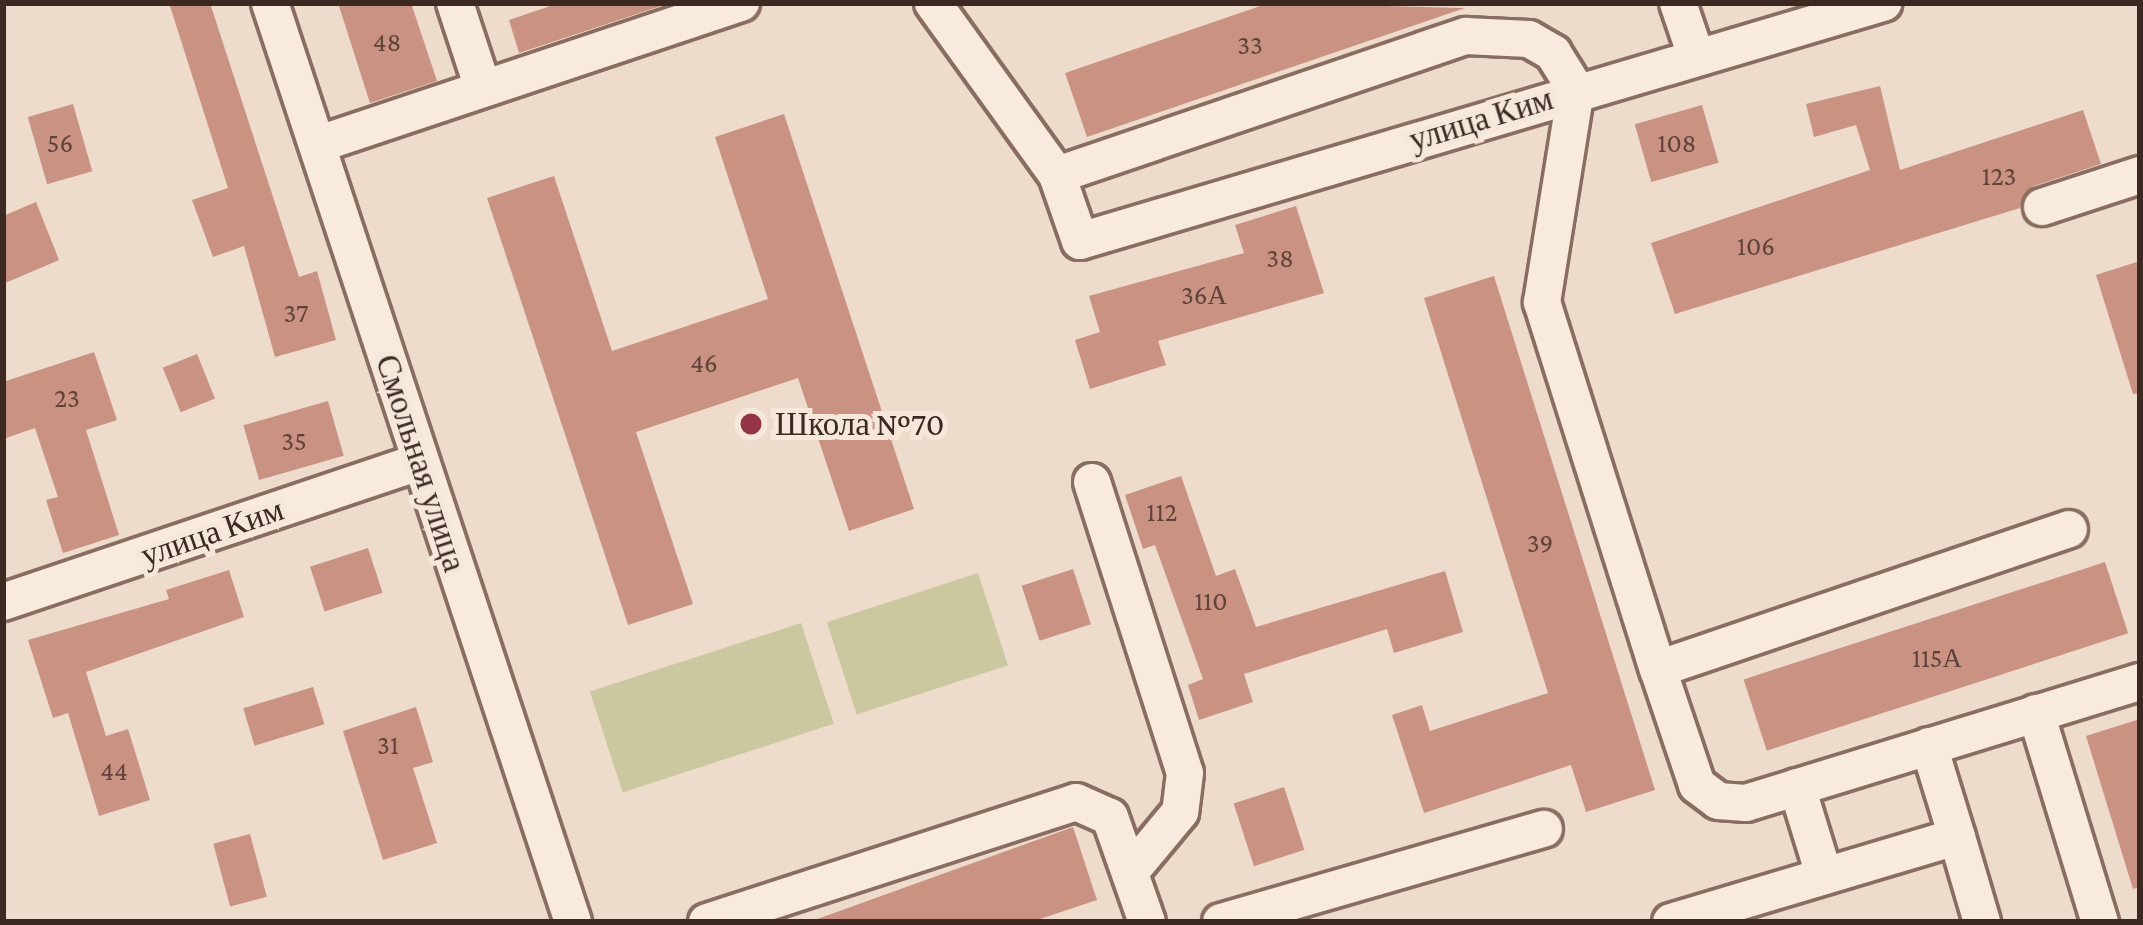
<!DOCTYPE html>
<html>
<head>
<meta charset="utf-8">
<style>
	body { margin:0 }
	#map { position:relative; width:2143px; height:925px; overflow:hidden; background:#eddccb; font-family:"Crimson Pro",serif }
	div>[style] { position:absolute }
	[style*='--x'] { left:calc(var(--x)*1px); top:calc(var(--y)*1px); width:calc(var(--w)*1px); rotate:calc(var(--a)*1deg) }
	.green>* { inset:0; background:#cbc79f; transform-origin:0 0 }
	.building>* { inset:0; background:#c99283; transform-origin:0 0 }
	.roads { filter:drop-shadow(3px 0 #896d60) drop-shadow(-3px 0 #896d60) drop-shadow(0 3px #896d60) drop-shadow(0 -3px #896d60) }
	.minor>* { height:36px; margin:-18px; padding:0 18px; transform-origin:18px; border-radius:18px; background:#f8ebde }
	.dots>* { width:33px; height:33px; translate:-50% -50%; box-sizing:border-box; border:6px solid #f5e8da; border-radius:50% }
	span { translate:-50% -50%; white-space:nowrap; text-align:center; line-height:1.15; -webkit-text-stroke:10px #f5e8da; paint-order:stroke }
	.number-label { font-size:27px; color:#5e433a }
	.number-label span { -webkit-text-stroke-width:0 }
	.street-label { font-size:33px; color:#3b2922 }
	.poi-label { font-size:33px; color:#3b2922 }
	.left { translate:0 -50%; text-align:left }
	.frame { position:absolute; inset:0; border:6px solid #3b2922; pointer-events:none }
</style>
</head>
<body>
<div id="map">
	<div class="green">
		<i style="left:978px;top:573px;width:97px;height:159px;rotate:72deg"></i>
		<i style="left:801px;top:623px;width:106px;height:222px;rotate:72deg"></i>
	</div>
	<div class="building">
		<i style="clip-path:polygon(169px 3px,210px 3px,299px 277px,317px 271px,336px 340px,275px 357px,244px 246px,213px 257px,192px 200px,228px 188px)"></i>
		<i style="clip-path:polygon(338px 3px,411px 3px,437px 81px,370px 103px)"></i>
		<i style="clip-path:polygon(559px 3px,670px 3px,519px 53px,509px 20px)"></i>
		<i style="clip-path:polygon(1269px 3px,1465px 8px,1087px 137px,1065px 73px)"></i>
		<i style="clip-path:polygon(1880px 86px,1900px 170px,2083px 110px,2101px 164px,2034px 186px,2020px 208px,1675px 314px,1651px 243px,1870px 170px,1856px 125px,1814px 137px,1806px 104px)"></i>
		<i style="left:73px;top:104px;width:70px;height:47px;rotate:74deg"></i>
		<i style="left:1702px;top:105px;width:60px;height:70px;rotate:74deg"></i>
		<i style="clip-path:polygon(784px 114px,914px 509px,849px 531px,798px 378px,636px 432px,693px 604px,628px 625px,487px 198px,554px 176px,612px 351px,768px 299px,715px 137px)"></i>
		<i style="clip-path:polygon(36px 202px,59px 260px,3px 284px,3px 216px)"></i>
		<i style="clip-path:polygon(1296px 206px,1324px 293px,1158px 341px,1166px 365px,1090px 389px,1075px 340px,1100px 332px,1089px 296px,1244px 253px,1235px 225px)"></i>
		<i style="clip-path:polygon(2140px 261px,2140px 393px,2133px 394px,2096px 275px)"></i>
		<i style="clip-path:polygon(1494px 276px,1655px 790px,1586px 812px,1571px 765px,1424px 813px,1392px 715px,1422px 705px,1430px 731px,1548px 693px,1424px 298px)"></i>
		<i style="clip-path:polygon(94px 352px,117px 420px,86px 430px,119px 535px,63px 553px,46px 500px,58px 497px,35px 428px,3px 439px,3px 382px)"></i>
		<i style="left:197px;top:354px;width:48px;height:37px;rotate:68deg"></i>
		<i style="left:328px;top:401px;width:57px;height:88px;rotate:74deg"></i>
		<i style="clip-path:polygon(1181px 476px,1216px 576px,1235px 569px,1256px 627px,1445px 571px,1463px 632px,1394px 653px,1387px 629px,1244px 674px,1253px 702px,1199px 720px,1188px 685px,1203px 679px,1155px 545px,1143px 549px,1125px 495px)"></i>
		<i style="left:368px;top:548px;width:47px;height:61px;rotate:72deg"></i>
		<i style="left:2105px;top:562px;width:75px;height:380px;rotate:72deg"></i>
		<i style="left:1073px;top:569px;width:58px;height:54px;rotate:72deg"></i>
		<i style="clip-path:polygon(229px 570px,244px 617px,86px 672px,106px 736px,128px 729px,150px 800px,99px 816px,68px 713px,53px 718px,28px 640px,169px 599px,166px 590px)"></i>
		<i style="left:313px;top:687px;width:39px;height:73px;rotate:73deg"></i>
		<i style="clip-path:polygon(416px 707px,433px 762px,413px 768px,437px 843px,383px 860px,343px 731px)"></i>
		<i style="clip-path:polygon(2140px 719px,2140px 887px,2133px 889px,2086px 736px)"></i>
		<i style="left:1284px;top:787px;width:66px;height:53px;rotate:72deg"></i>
		<i style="clip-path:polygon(1073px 827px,1097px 900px,1031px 922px,809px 922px)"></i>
		<i style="left:250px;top:834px;width:65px;height:38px;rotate:75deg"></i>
	</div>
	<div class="roads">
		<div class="minor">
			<i style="--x:270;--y:3;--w:968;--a:71.75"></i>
			<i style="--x:455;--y:3;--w:89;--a:71.8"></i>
			<i style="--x:933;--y:3;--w:212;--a:54.2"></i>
			<i style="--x:1057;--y:175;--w:70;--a:70.8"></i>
			<i style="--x:1080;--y:241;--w:838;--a:-16.51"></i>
			<i style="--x:1678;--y:3;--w:56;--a:71.2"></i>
			<i style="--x:319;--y:144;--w:445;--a:-18.5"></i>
			<i style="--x:1057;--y:175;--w:432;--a:-18.8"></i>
			<i style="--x:1466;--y:36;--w:63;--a:2.7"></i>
			<i style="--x:1529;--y:39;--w:28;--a:30"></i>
			<i style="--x:1553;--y:53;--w:44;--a:58.1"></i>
			<i style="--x:1576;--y:90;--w:215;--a:99.1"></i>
			<i style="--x:1542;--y:302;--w:385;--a:72.5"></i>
			<i style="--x:1658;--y:669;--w:434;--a:-18.8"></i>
			<i style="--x:2042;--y:207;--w:103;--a:-18.1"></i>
			<i style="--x:1092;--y:482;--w:305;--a:72.3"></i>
			<i style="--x:1185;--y:773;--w:39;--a:97"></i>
			<i style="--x:1180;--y:812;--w:77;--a:129.7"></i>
			<i style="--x:3;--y:602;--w:440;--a:-18.6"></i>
			<i style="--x:1658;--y:669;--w:122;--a:71.4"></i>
			<i style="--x:1697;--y:785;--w:26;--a:37"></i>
			<i style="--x:1718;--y:801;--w:28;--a:4"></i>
			<i style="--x:1746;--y:803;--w:412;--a:-17.1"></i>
			<i style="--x:2036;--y:713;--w:219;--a:73"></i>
			<i style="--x:1929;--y:746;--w:95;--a:72.9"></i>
			<i style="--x:1797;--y:787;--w:92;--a:72.9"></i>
			<i style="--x:707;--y:922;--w:388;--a:-18"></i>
			<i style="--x:1076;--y:802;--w:37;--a:24"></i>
			<i style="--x:1110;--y:817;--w:111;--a:70.6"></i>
			<i style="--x:1221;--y:922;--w:336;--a:-16.1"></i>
			<i style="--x:1671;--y:922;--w:298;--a:-16.6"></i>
			<i style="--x:1957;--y:837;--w:89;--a:73.6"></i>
		</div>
	</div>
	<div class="dots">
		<i style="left:751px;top:424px;background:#953347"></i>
	</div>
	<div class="number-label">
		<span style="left:387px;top:43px">48</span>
		<span style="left:1250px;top:46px">33</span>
		<span style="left:60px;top:144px">56</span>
		<span style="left:1677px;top:144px">108</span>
		<span style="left:1999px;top:177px">123</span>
		<span style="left:1756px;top:247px">106</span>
		<span style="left:1280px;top:259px">38</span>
		<span style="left:1204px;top:296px">36А</span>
		<span style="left:296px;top:314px">37</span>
		<span style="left:704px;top:364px">46</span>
		<span style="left:67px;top:399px">23</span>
		<span style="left:294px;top:442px">35</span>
		<span style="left:1162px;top:513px">112</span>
		<span style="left:1540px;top:544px">39</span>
		<span style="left:1211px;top:602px">110</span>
		<span style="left:1937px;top:659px">115А</span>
		<span style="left:388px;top:746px">31</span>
		<span style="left:114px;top:772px">44</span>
	</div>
	<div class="street-label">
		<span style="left:1481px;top:119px;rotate:-17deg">улица Ким</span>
		<span style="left:421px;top:463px;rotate:72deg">Смольная улица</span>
		<span style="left:212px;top:532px;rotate:-19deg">улица Ким</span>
	</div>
	<div class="poi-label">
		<span class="left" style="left:775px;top:424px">Школа №70</span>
	</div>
	<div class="frame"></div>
</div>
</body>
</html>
